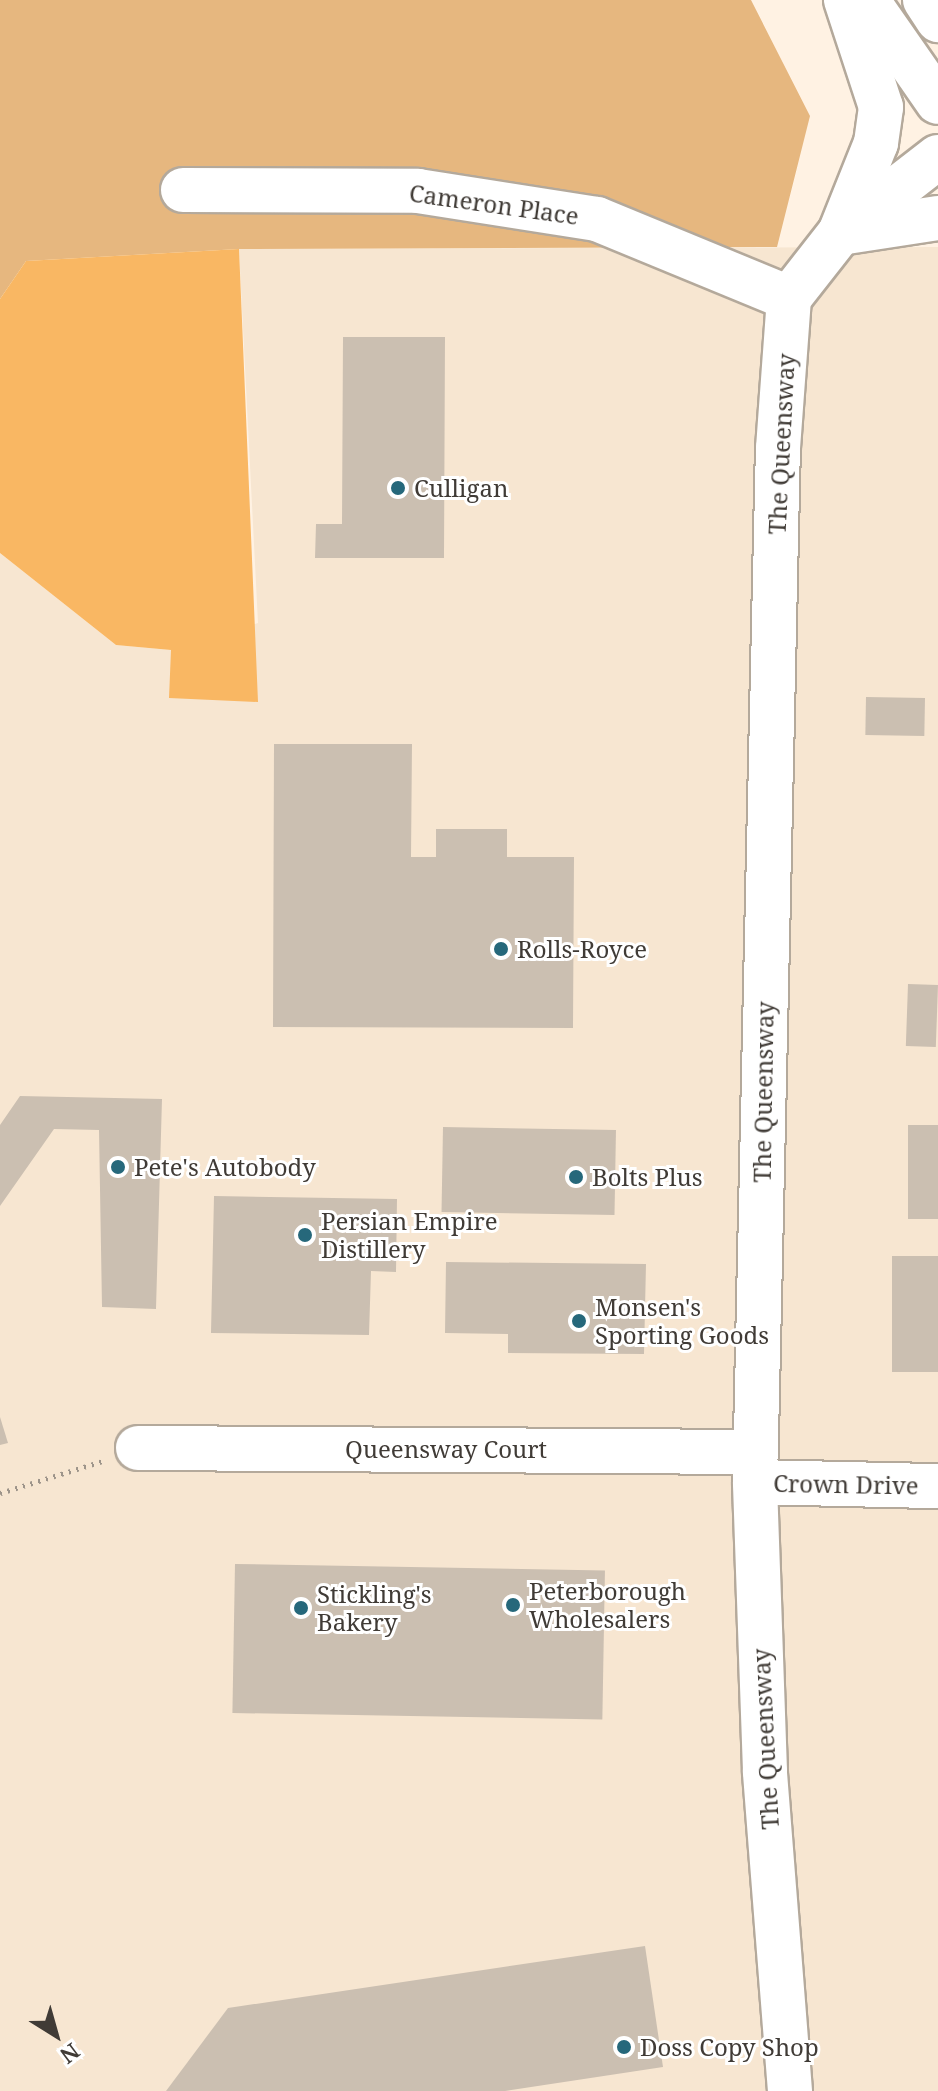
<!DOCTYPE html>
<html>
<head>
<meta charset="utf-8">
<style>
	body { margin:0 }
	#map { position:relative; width:938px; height:2091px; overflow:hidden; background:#fff2e3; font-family:"Noto Serif",serif }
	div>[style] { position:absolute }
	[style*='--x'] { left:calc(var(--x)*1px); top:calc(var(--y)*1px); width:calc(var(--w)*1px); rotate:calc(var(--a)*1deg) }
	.built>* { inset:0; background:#f7e6d1 }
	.green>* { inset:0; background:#e6b77f }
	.forest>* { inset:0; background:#f9b763 }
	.building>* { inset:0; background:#cbbfb1; transform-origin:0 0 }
	.path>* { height:5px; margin-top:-2.5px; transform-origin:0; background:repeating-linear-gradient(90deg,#9d948a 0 2px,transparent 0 8px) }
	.roads { filter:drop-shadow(2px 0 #b4a99b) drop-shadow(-2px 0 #b4a99b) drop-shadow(0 2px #b4a99b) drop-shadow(0 -2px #b4a99b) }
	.minor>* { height:44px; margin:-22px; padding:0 22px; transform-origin:22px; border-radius:22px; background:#fff }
	.major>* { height:44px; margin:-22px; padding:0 22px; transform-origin:22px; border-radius:22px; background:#fff }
	.dots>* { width:22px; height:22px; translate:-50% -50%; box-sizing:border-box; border:4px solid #fff; border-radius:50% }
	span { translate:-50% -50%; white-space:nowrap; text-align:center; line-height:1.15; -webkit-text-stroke:6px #fff; paint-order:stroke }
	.street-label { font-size:24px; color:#403b36 }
	.poi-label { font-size:24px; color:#403b36 }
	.left { translate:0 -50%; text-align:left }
	.north { position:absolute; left:16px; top:1995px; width:80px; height:80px; -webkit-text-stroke:6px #fff; paint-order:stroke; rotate:143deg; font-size:22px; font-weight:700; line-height:32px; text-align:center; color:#403b36 }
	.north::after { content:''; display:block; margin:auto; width:28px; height:36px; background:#403b36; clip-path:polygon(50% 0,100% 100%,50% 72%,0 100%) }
</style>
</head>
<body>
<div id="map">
	<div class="built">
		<i style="clip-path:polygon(938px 247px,938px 2091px,0 2091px,0 553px,116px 645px,171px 650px,258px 623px,239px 249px)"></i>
	</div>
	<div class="green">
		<i style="clip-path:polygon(0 0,751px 0,810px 116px,777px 247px,239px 249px,26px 261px,0 299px)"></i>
	</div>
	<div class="forest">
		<i style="clip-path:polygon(239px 249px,258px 702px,169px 698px,171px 650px,116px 645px,0 553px,0 299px,26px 261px)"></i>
	</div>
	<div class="building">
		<i style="clip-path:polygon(343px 337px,445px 337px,444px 558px,315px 558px,316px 524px,342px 524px)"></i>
		<i style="left:866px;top:697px;width:59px;height:38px;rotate:1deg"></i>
		<i style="clip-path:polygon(274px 744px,412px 744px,411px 857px,436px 857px,436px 829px,507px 829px,507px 857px,574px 857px,573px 1028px,273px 1027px)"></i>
		<i style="left:908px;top:984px;width:30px;height:62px;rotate:2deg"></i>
		<i style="clip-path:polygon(20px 1096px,162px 1099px,156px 1309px,102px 1307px,99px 1130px,54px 1129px,0 1206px,0 1125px)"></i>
		<i style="left:908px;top:1125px;width:30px;height:94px"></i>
		<i style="left:443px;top:1127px;width:173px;height:85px;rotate:1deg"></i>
		<i style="clip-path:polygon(214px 1196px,397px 1199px,396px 1272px,371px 1271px,369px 1335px,211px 1333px)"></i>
		<i style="left:892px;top:1256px;width:46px;height:116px"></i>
		<i style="clip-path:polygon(446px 1262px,646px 1264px,644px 1354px,508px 1353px,508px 1334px,445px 1333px)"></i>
		<i style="clip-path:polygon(0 1417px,8px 1443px,0 1445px)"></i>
		<i style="left:235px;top:1564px;width:370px;height:149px;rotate:1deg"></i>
		<i style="clip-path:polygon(645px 1946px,663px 2067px,505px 2091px,166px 2091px,228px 2008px)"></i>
	</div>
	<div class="path">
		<i style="--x:0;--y:1493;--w:108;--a:-17.3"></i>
	</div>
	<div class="roads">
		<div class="minor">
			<i style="--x:183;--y:190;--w:235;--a:0.2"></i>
			<i style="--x:418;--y:191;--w:181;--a:8.9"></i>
			<i style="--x:597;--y:219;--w:208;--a:22.4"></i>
			<i style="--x:138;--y:1448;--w:617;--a:0.37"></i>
			<i style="--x:755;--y:1482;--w:183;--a:1.3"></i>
			<i style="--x:790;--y:2091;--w:321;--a:-94.5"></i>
			<i style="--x:765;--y:1771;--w:289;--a:-92"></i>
			<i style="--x:755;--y:1482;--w:1034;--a:-88.73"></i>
			<i style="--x:778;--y:448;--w:150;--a:-85.8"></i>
			<i style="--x:789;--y:298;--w:83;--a:-51.9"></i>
			<i style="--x:840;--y:233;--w:124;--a:-37.8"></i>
		</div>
		<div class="major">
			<i style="--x:867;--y:0;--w:124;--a:55.2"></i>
			<i style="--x:925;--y:0;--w:24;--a:57"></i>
			<i style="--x:840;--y:233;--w:97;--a:-68.2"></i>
			<i style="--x:876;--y:143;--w:36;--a:-82"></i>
			<i style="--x:881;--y:107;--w:113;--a:-108.1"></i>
			<i style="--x:840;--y:233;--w:99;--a:-8.7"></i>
		</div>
	</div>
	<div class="dots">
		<i style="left:398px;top:488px;background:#26687b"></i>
		<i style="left:501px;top:949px;background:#26687b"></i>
		<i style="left:118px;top:1167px;background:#26687b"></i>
		<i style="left:576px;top:1177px;background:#26687b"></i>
		<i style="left:305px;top:1235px;background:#26687b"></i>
		<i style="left:579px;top:1321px;background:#26687b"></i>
		<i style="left:513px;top:1605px;background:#26687b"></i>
		<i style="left:301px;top:1608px;background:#26687b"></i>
		<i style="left:624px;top:2047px;background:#26687b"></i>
	</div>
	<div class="street-label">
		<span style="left:494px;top:204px;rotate:8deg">Cameron Place</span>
		<span style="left:781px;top:444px;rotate:-87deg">The Queensway</span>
		<span style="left:763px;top:1092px;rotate:-89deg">The Queensway</span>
		<span style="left:446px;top:1449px">Queensway Court</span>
		<span style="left:846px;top:1484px;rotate:1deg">Crown Drive</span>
		<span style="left:765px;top:1739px;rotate:-93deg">The Queensway</span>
	</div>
	<div class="poi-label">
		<span class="left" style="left:414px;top:488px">Culligan</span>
		<span class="left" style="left:517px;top:949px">Rolls-Royce</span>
		<span class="left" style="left:134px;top:1167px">Pete's Autobody</span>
		<span class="left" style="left:592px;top:1177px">Bolts Plus</span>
		<span class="left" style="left:321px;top:1235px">Persian Empire<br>Distillery</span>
		<span class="left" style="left:595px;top:1321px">Monsen's<br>Sporting Goods</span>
		<span class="left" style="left:529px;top:1605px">Peterborough<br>Wholesalers</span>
		<span class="left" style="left:317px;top:1608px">Stickling's<br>Bakery</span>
		<span class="left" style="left:640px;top:2047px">Doss Copy Shop</span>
	</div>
	<div class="north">N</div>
</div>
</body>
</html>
